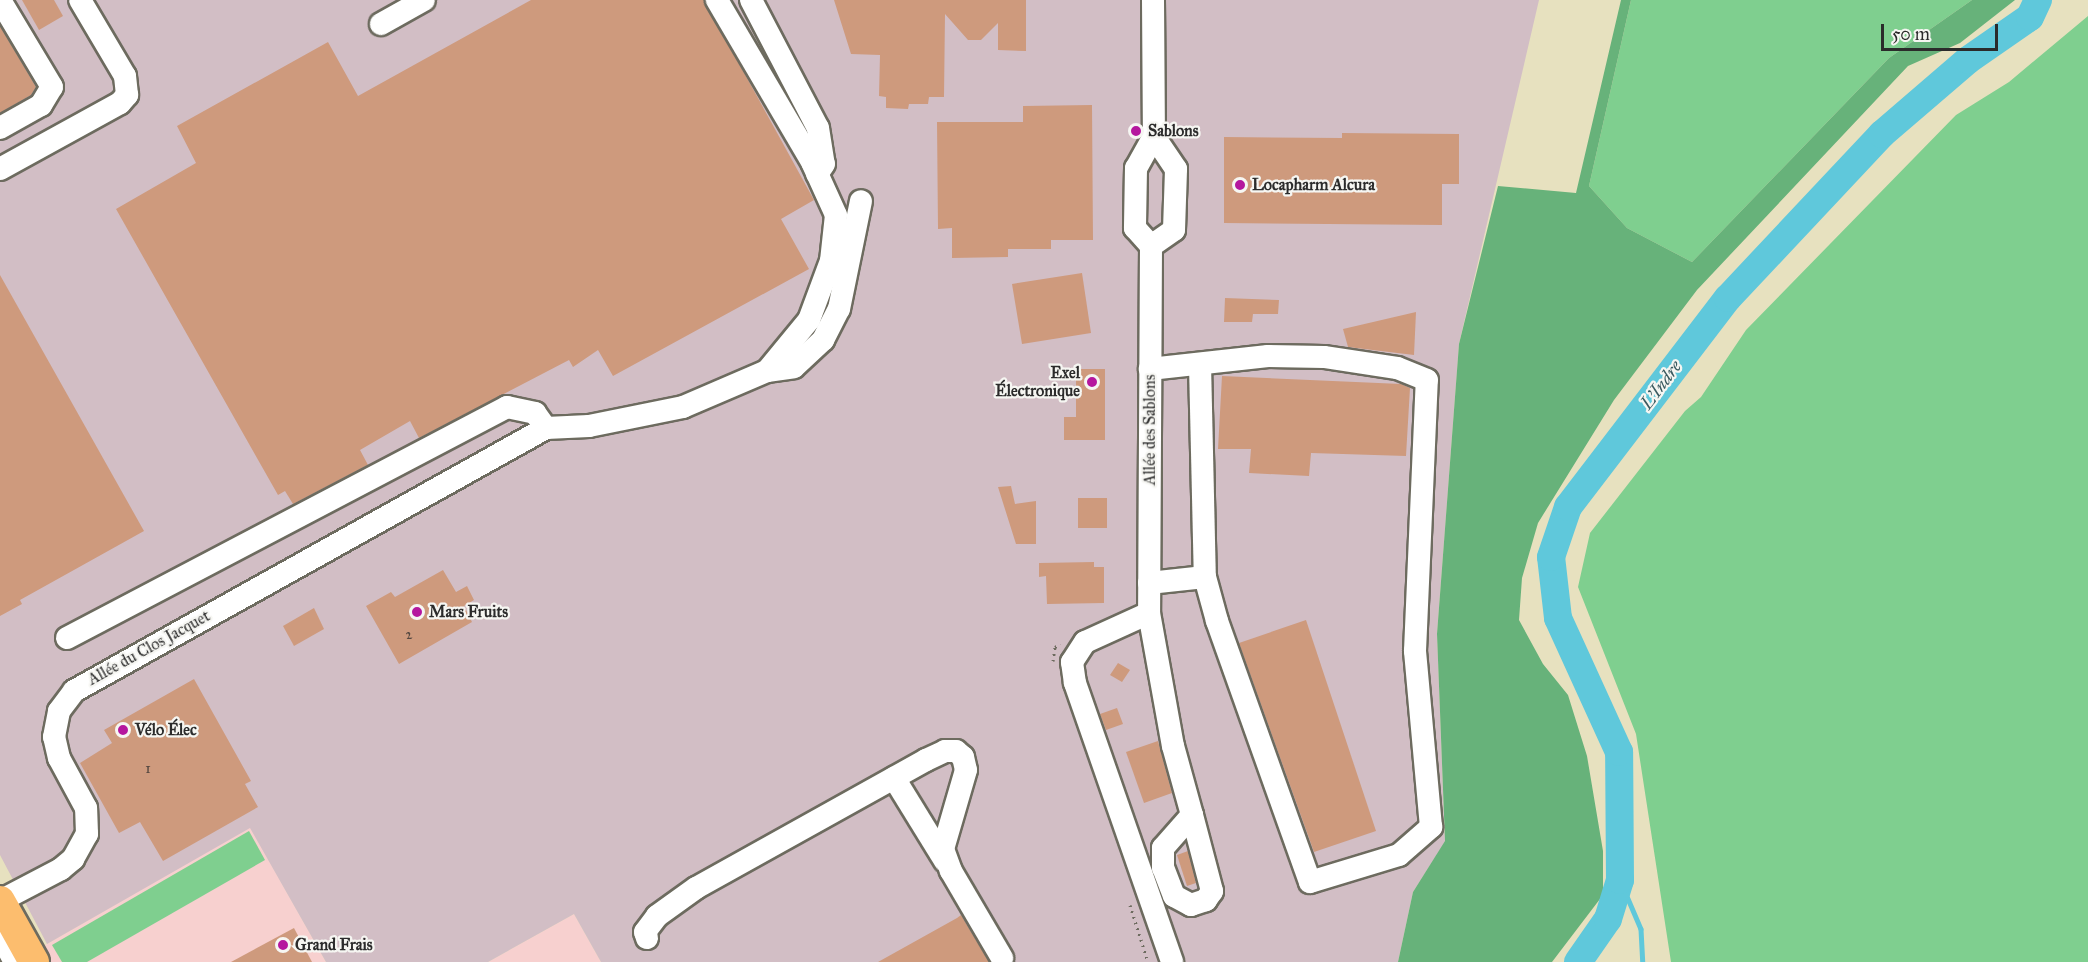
<!DOCTYPE html>
<meta charset="utf-8">
<style>
body{margin:0}
#map{position:relative;width:2088px;height:962px;overflow:hidden;background:#e7e1bf;font-family:"IM FELL Great Primer",serif}
div>[style]{position:absolute}
.built>*{inset:0;background:#f7d0cf}
.industrial>*{inset:0;background:#d2bec5}
.green>*{inset:0;background:#7fcf8f}
.forest>*{inset:0;background:#67b27a}
.stream>*{height:4.5px;margin:-2.25px;padding:0 2.25px;transform-origin:2.25px;border-radius:2.25px;background:#5fc8db}
.river>*{height:28px;margin:-14px;padding:0 14px;transform-origin:14px;border-radius:14px;background:#5fc8db}
.building>*{inset:0;background:#ce9a7d}
.path>*{height:3px;margin-top:-1.5px;transform-origin:0;background:repeating-linear-gradient(90deg,#6d6b5f 0 1.5px,transparent 0 6px)}
.roads{filter:drop-shadow(2px 0 #6d6b5f) drop-shadow(-2px 0 #6d6b5f) drop-shadow(0 2px #6d6b5f) drop-shadow(0 -2px #6d6b5f)}
.minor>*{height:22px;margin:-11px;padding:0 11px;transform-origin:11px;border-radius:11px;background:#fff}
.major>*{height:30px;margin:-15px;padding:0 15px;transform-origin:15px;border-radius:15px;background:#fcbd6e}
.dots>*{width:16px;height:16px;translate:-50% -50%;box-sizing:border-box;border:3px solid #f6f6f2;border-radius:50%}
span{translate:-50% -50%;white-space:nowrap;text-align:center;line-height:1.15;-webkit-text-stroke:4.5px #f6f6f2;paint-order:stroke}
.number-label{font-size:14px;color:#544740}
.number-label span{-webkit-text-stroke-width:0}
.poi-label{font-size:16px;color:#2b2b2b;font-weight:700}
.left{translate:0 -50%;text-align:left}
.right{translate:-100% -50%;text-align:right}
.street-label{font-size:16px;color:#2b2b2b}
.water-label{font-size:18px;color:#3b5a60;font-style:italic}
.scale{position:absolute;left:1881px;top:24px;width:117px;height:27px;box-sizing:border-box;border:3px solid #2b2b2b;border-top:0;padding-left:8px;font-size:18px;line-height:21px;white-space:nowrap;color:#2b2b2b;-webkit-text-stroke:4px #f6f6f2;paint-order:stroke}
</style>
<div id="map">
<div class="built">
<div style="clip-path:polygon(250px 827px,326px 962px,19px 962px,47px 944px)"></div>
<div style="clip-path:polygon(574px 914px,601px 962px,488px 962px)"></div>
</div>
<div class="industrial">
<div style="clip-path:polygon(0 0,1539px 0,1459px 344px,1437px 634px,1445px 842px,1413px 892px,1398px 962px,601px 962px,574px 914px,488px 962px,326px 962px,250px 828px,47px 944px,0 855px)"></div>
</div>
<div class="green">
<div style="clip-path:polygon(1631px 0,1972px 0,1889px 58px,1692px 262px,1627px 228px,1589px 186px)"></div>
<div style="clip-path:polygon(2088px 16px,2088px 962px,1671px 962px,1636px 734px,1578px 587px,1590px 533px,1685px 411px,1701px 397px,1746px 330px,1956px 115px,2009px 82px)"></div>
<div style="clip-path:polygon(249px 831px,265px 860px,87px 962px,62px 962px,52px 945px)"></div>
</div>
<div class="forest">
<div style="clip-path:polygon(1621px 0,1631px 0,1589px 186px,1627px 228px,1692px 262px,1889px 58px,1972px 0,2015px 0,1960px 43px,1908px 66px,1697px 290px,1614px 400px,1538px 523px,1522px 578px,1519px 620px,1543px 664px,1568px 695px,1587px 756px,1603px 851px,1603px 895px,1552px 962px,1398px 962px,1413px 892px,1445px 841px,1437px 634px,1459px 344px,1498px 186px,1576px 193px)"></div>
</div>
<div class="stream">
<div style="left:1620px;top:880px;width:53px;rotate:66.8deg"></div>
<div style="left:1641px;top:929px;width:33px;rotate:87deg"></div>
</div>
<div class="river">
<div style="left:1578px;top:962px;width:52px;rotate:-55.1deg"></div>
<div style="left:1608px;top:919px;width:41px;rotate:-72.9deg"></div>
<div style="left:1620px;top:880px;width:128px;rotate:-90.4deg"></div>
<div style="left:1619px;top:752px;width:147px;rotate:-114.5deg"></div>
<div style="left:1558px;top:618px;width:61px;rotate:-96.5deg"></div>
<div style="left:1551px;top:557px;width:53px;rotate:-71.2deg"></div>
<div style="left:1568px;top:507px;width:263px;rotate:-52.6deg"></div>
<div style="left:1728px;top:298px;width:225px;rotate:-46.8deg"></div>
<div style="left:1882px;top:134px;width:113px;rotate:-40.7deg"></div>
<div style="left:1968px;top:60px;width:75px;rotate:-34.7deg"></div>
<div style="left:2030px;top:17px;width:19px;rotate:-65deg"></div>
</div>
<div class="building">
<div style="clip-path:polygon(22px 0,54px 0,63px 16px,39px 30px)"></div>
<div style="clip-path:polygon(531px 0,704px 0,814px 200px,781px 219px,809px 269px,613px 376px,598px 350px,573px 367px,569px 360px,419px 438px,410px 421px,360px 450px,368px 465px,293px 504px,285px 491px,278px 495px,116px 209px,196px 163px,177px 126px,328px 42px,358px 96px)"></div>
<div style="clip-path:polygon(834px 0,1026px 0,1026px 51px,998px 50px,998px 23px,981px 40px,968px 40px,945px 14px,944px 97px,929px 97px,928px 104px,909px 104px,908px 109px,886px 108px,886px 97px,879px 96px,880px 55px,851px 54px)"></div>
<div style="clip-path:polygon(0 26px,36px 87px,31px 95px,0 113px)"></div>
<div style="clip-path:polygon(1092px 105px,1093px 240px,1051px 240px,1051px 249px,1008px 249px,1008px 257px,952px 258px,952px 228px,938px 229px,937px 122px,1023px 122px,1023px 106px)"></div>
<div style="clip-path:polygon(1342px 133px,1459px 134px,1459px 184px,1442px 184px,1442px 225px,1224px 223px,1224px 137px,1342px 138px)"></div>
<div style="clip-path:polygon(1082px 273px,1091px 333px,1022px 344px,1012px 284px)"></div>
<div style="clip-path:polygon(0 275px,144px 531px,20px 600px,22px 604px,0 616px)"></div>
<div style="clip-path:polygon(1225px 298px,1279px 300px,1278px 314px,1253px 314px,1252px 322px,1224px 322px)"></div>
<div style="clip-path:polygon(1416px 312px,1414px 355px,1348px 347px,1343px 329px)"></div>
<div style="clip-path:polygon(1076px 369px,1105px 369px,1105px 440px,1064px 440px,1064px 417px,1076px 417px)"></div>
<div style="clip-path:polygon(1222px 376px,1401px 384px,1410px 388px,1406px 456px,1311px 453px,1309px 476px,1249px 473px,1251px 449px,1218px 449px)"></div>
<div style="clip-path:polygon(1011px 486px,1015px 504px,1036px 501px,1036px 544px,1016px 544px,998px 487px)"></div>
<div style="clip-path:polygon(1078px 498px,1107px 498px,1107px 528px,1078px 528px)"></div>
<div style="clip-path:polygon(1094px 562px,1094px 567px,1104px 567px,1104px 603px,1047px 604px,1046px 576px,1039px 577px,1039px 563px)"></div>
<div style="clip-path:polygon(443px 570px,456px 592px,467px 586px,474px 600px,464px 606px,472px 622px,399px 664px,366px 606px,391px 592px,395px 597px)"></div>
<div style="clip-path:polygon(314px 608px,324px 629px,294px 646px,283px 626px)"></div>
<div style="clip-path:polygon(1306px 620px,1376px 831px,1314px 852px,1239px 643px)"></div>
<div style="clip-path:polygon(1118px 663px,1130px 670px,1122px 682px,1110px 675px)"></div>
<div style="clip-path:polygon(194px 679px,251px 781px,245px 784px,258px 807px,163px 861px,140px 822px,119px 833px,80px 763px,112px 743px,104px 730px)"></div>
<div style="clip-path:polygon(1117px 708px,1123px 724px,1106px 730px,1100px 714px)"></div>
<div style="clip-path:polygon(1158px 741px,1172px 793px,1144px 803px,1126px 752px)"></div>
<div style="clip-path:polygon(1188px 851px,1196px 883px,1187px 886px,1177px 855px)"></div>
<div style="clip-path:polygon(961px 915px,989px 962px,878px 962px,957px 918px)"></div>
<div style="clip-path:polygon(294px 928px,312px 962px,231px 962px)"></div>
</div>
<div class="path">
<div style="left:1053px;top:661px;width:14px;rotate:-82deg"></div>
<div style="left:1055px;top:647px;width:6px;rotate:-31deg"></div>
<div style="left:1130px;top:905px;width:60px;rotate:72.5deg"></div>
</div>
<div class="roads">
<div class="minor">
<div style="left:751px;top:0;width:144px;rotate:62.4deg"></div>
<div style="left:818px;top:128px;width:36px;rotate:81deg"></div>
<div style="left:824px;top:164px;width:12px;rotate:125deg"></div>
<div style="left:1153px;top:0;width:136px;rotate:89.6deg"></div>
<div style="left:1154px;top:136px;width:37px;rotate:119deg"></div>
<div style="left:1136px;top:168px;width:60px;rotate:91deg"></div>
<div style="left:1135px;top:228px;width:24px;rotate:48deg"></div>
<div style="left:1151px;top:246px;width:367px;rotate:90.3deg"></div>
<div style="left:1149px;top:613px;width:135px;rotate:79.8deg"></div>
<div style="left:1173px;top:746px;width:72px;rotate:74.6deg"></div>
<div style="left:1192px;top:815px;width:79px;rotate:75.3deg"></div>
<div style="left:1212px;top:891px;width:11px;rotate:124deg"></div>
<div style="left:1206px;top:900px;width:16px;rotate:162deg"></div>
<div style="left:1191px;top:905px;width:19px;rotate:-152deg"></div>
<div style="left:1174px;top:896px;width:30px;rotate:-111deg"></div>
<div style="left:1163px;top:868px;width:20px;rotate:-90deg"></div>
<div style="left:1163px;top:848px;width:44px;rotate:-48.7deg"></div>
<div style="left:381px;top:24px;width:49px;rotate:-29.2deg"></div>
<div style="left:0;top:128px;width:47px;rotate:-29.3deg"></div>
<div style="left:41px;top:105px;width:21px;rotate:-59deg"></div>
<div style="left:52px;top:87px;width:101px;rotate:-120.9deg"></div>
<div style="left:0;top:169px;width:137px;rotate:-28.8deg"></div>
<div style="left:120px;top:103px;width:11px;rotate:-49deg"></div>
<div style="left:127px;top:95px;width:19px;rotate:-96deg"></div>
<div style="left:125px;top:76px;width:88px;rotate:-120.6deg"></div>
<div style="left:1151px;top:246px;width:28px;rotate:-35deg"></div>
<div style="left:1174px;top:230px;width:61px;rotate:-88.1deg"></div>
<div style="left:1176px;top:169px;width:40px;rotate:-124deg"></div>
<div style="left:1200px;top:364px;width:213px;rotate:88.7deg"></div>
<div style="left:767px;top:371px;width:27px;rotate:-8deg"></div>
<div style="left:794px;top:367px;width:40px;rotate:-43deg"></div>
<div style="left:823px;top:340px;width:35px;rotate:-63deg"></div>
<div style="left:839px;top:309px;width:110px;rotate:-78.5deg"></div>
<div style="left:1149px;top:583px;width:56px;rotate:-6.1deg"></div>
<div style="left:1205px;top:577px;width:46px;rotate:74.7deg"></div>
<div style="left:1217px;top:621px;width:277px;rotate:70.4deg"></div>
<div style="left:1310px;top:882px;width:93px;rotate:-16.9deg"></div>
<div style="left:1399px;top:855px;width:43px;rotate:-41.2deg"></div>
<div style="left:1431px;top:827px;width:177px;rotate:-95.2deg"></div>
<div style="left:1415px;top:651px;width:271px;rotate:-87.5deg"></div>
<div style="left:1427px;top:380px;width:32px;rotate:-158deg"></div>
<div style="left:1397px;top:368px;width:74px;rotate:-171.4deg"></div>
<div style="left:1324px;top:357px;width:56px;rotate:-179deg"></div>
<div style="left:1268px;top:356px;width:119px;rotate:173.7deg"></div>
<div style="left:1149px;top:613px;width:70px;rotate:155.6deg"></div>
<div style="left:1085px;top:642px;width:24px;rotate:123deg"></div>
<div style="left:1072px;top:662px;width:21px;rotate:82deg"></div>
<div style="left:1075px;top:683px;width:295px;rotate:70.8deg"></div>
<div style="left:67px;top:638px;width:497px;rotate:-27.7deg"></div>
<div style="left:507px;top:407px;width:29px;rotate:12deg"></div>
<div style="left:535px;top:413px;width:19px;rotate:54deg"></div>
<div style="left:894px;top:778px;width:97px;rotate:58.4deg"></div>
<div style="left:0;top:901px;width:69px;rotate:-27.7deg"></div>
<div style="left:61px;top:869px;width:16px;rotate:-40deg"></div>
<div style="left:73px;top:859px;width:29px;rotate:-61deg"></div>
<div style="left:87px;top:834px;width:26px;rotate:-92deg"></div>
<div style="left:86px;top:808px;width:57px;rotate:-118.4deg"></div>
<div style="left:59px;top:758px;width:22px;rotate:-103deg"></div>
<div style="left:54px;top:737px;width:26px;rotate:-79deg"></div>
<div style="left:59px;top:711px;width:25px;rotate:-53deg"></div>
<div style="left:74px;top:691px;width:540px;rotate:-29.13deg"></div>
<div style="left:546px;top:428px;width:43px;rotate:-2.7deg"></div>
<div style="left:589px;top:426px;width:96px;rotate:-11.4deg"></div>
<div style="left:683px;top:407px;width:91px;rotate:-23.2deg"></div>
<div style="left:767px;top:371px;width:66px;rotate:-50.5deg"></div>
<div style="left:809px;top:320px;width:63px;rotate:-69.6deg"></div>
<div style="left:831px;top:261px;width:46px;rotate:-83.8deg"></div>
<div style="left:836px;top:215px;width:58px;rotate:-114.4deg"></div>
<div style="left:812px;top:162px;width:188px;rotate:-120.4deg"></div>
<div style="left:0;top:934px;width:32px;rotate:62deg"></div>
<div style="left:647px;top:938px;width:6px;rotate:-108deg"></div>
<div style="left:645px;top:932px;width:20px;rotate:-53deg"></div>
<div style="left:657px;top:916px;width:48px;rotate:-35.7deg"></div>
<div style="left:696px;top:888px;width:263px;rotate:-29.1deg"></div>
<div style="left:926px;top:760px;width:21px;rotate:-25deg"></div>
<div style="left:945px;top:751px;width:11px"></div>
<div style="left:956px;top:751px;width:9px;rotate:41deg"></div>
<div style="left:963px;top:757px;width:13px;rotate:77deg"></div>
<div style="left:966px;top:770px;width:82px;rotate:106.2deg"></div>
<div style="left:943px;top:849px;width:23px;rotate:70deg"></div>
<div style="left:951px;top:871px;width:101px;rotate:59.6deg"></div>
</div>
<div class="major">
<div style="left:0;top:901px;width:70px;rotate:60.9deg"></div>
</div>
</div>
<div class="dots">
<div style="left:1136px;top:131px;background:#b5179e"></div>
<div style="left:1240px;top:185px;background:#b5179e"></div>
<div style="left:1092px;top:382px;background:#b5179e"></div>
<div style="left:417px;top:612px;background:#b5179e"></div>
<div style="left:123px;top:730px;background:#b5179e"></div>
<div style="left:283px;top:945px;background:#b5179e"></div>
</div>
<div class="number-label">
<span style="left:409px;top:635px">2</span>
<span style="left:148px;top:769px">1</span>
</div>
<div class="poi-label">
<span class="left" style="left:1148px;top:131px">Sablons</span>
<span class="left" style="left:1252px;top:185px">Locapharm Alcura</span>
<span class="right" style="left:1080px;top:382px">Exel<br>Électronique</span>
<span class="left" style="left:429px;top:612px">Mars Fruits</span>
<span class="left" style="left:135px;top:730px">Vélo Élec</span>
<span class="left" style="left:295px;top:945px">Grand Frais</span>
</div>
<div class="street-label">
<span style="left:1150px;top:430px;rotate:-90deg">Allée des Sablons</span>
<span style="left:149px;top:648px;rotate:-29deg">Allée du Clos Jacquet</span>
</div>
<div class="water-label">
<span style="left:1661px;top:385px;rotate:-53deg">L'Indre</span>
</div>
<div class="scale">50 m</div>
</div>
